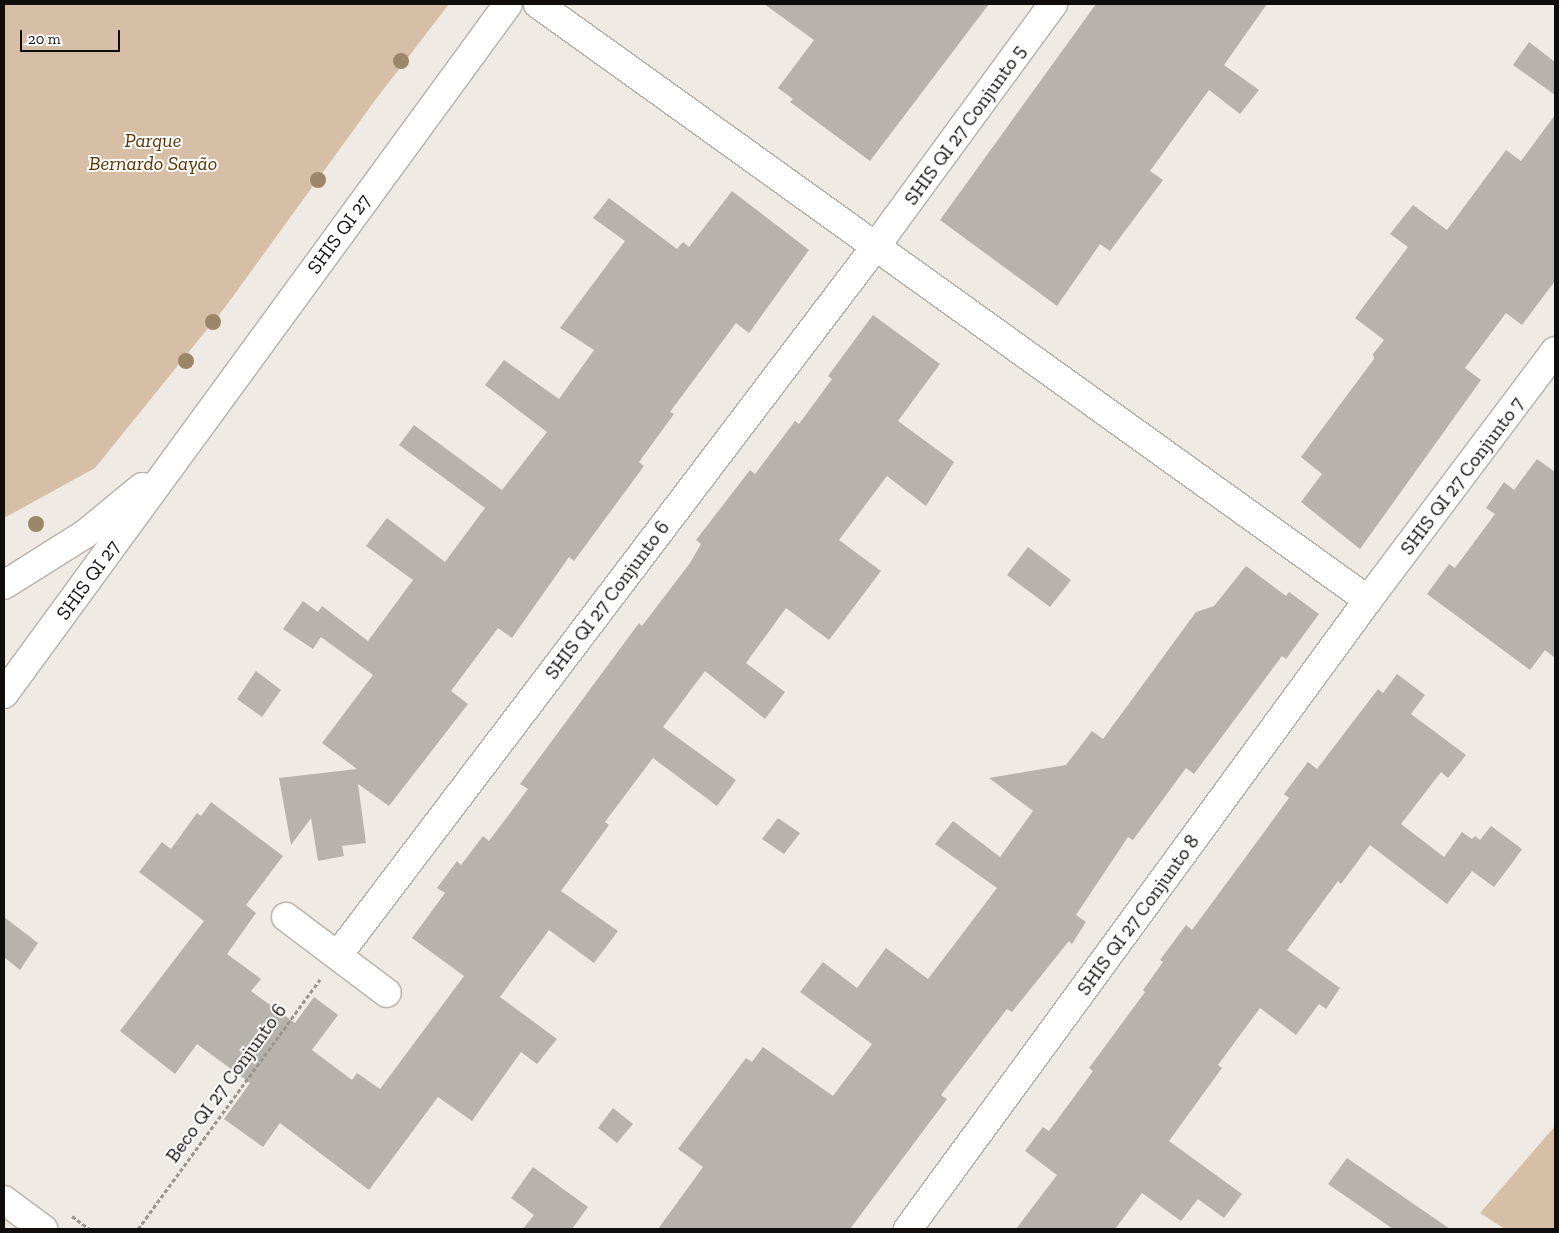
<!DOCTYPE html>
<meta charset="utf-8">
<style>
body{margin:0}
#map{position:relative;width:1559px;height:1233px;overflow:hidden;background:#f0eae4;font-family:"Zilla Slab",serif}
div>[style]{position:absolute}
.green>*{inset:0;background:#d7bea6}
.building>*{inset:0;background:#b8b2ac}
.path>*{height:3px;margin-top:-1.5px;transform-origin:0;background:repeating-linear-gradient(90deg,#999490 0 4px,transparent 0 6.5px)}
.roads{filter:drop-shadow(1px 0 #b7b1ab) drop-shadow(-1px 0 #b7b1ab) drop-shadow(0 1px #b7b1ab) drop-shadow(0 -1px #b7b1ab)}
.street>*{height:28px;margin:-14px;padding:0 14px;transform-origin:14px;border-radius:14px;background:#fff}
.secondary>*{height:28px;margin:-14px;padding:0 14px;transform-origin:14px;border-radius:14px;background:#fff}
.trees>*{width:16px;height:16px;margin:-8px;border-radius:50%;background:#9c8669}
span{translate:-50% -50%;white-space:nowrap;text-align:center;line-height:1.15;-webkit-text-stroke:4px #fff;paint-order:stroke}
.street-label{font-size:20px;color:#100e0c}
.park-label{font-size:20px;color:#583405;font-style:italic}
.frame{position:absolute;inset:0;border:5px solid #100e0c;pointer-events:none}
.scale{position:absolute;left:20px;top:30px;width:100px;height:22px;box-sizing:border-box;border:2px solid #100e0c;border-top:0;padding-left:6px;font-size:15px;line-height:18px;white-space:nowrap;color:#100e0c;-webkit-text-stroke:4px #fff;paint-order:stroke}
</style>
<div id="map">
<div class="green">
<div style="clip-path:polygon(4px 4px,449px 4px,376px 99px,226px 306px,95px 468px,4px 518px)"></div>
<div style="clip-path:polygon(1555px 1126px,1555px 1229px,1505px 1229px,1480px 1213px)"></div>
</div>
<div class="building">
<div style="clip-path:polygon(764px 4px,989px 4px,870px 161px,790px 102px,793px 99px,778px 88px,814px 40px)"></div>
<div style="clip-path:polygon(1096px 4px,1267px 4px,1224px 65px,1259px 90px,1240px 114px,1209px 90px,1150px 171px,1163px 180px,1110px 251px,1100px 244px,1057px 306px,940px 220px)"></div>
<div style="clip-path:polygon(1529px 42px,1555px 62px,1555px 95px,1513px 65px)"></div>
<div style="clip-path:polygon(1555px 115px,1555px 281px,1522px 325px,1506px 313px,1465px 368px,1481px 380px,1360px 549px,1301px 502px,1322px 474px,1301px 457px,1374px 359px,1373px 354px,1384px 340px,1355px 318px,1408px 247px,1390px 234px,1413px 205px,1447px 230px,1506px 150px,1521px 161px)"></div>
<div style="clip-path:polygon(732px 191px,809px 250px,749px 333px,736px 323px,670px 412px,674px 414px,639px 462px,644px 466px,574px 561px,569px 557px,512px 638px,498px 628px,451px 691px,468px 704px,389px 806px,358px 784px,366px 843px,342px 846px,344px 856px,318px 861px,311px 818px,291px 845px,279px 778px,357px 769px,322px 743px,373px 675px,321px 637px,313px 649px,283px 629px,303px 601px,318px 612px,322px 606px,368px 641px,413px 580px,366px 546px,387px 518px,445px 562px,485px 508px,399px 445px,414px 425px,502px 490px,547px 432px,485px 385px,504px 360px,559px 399px,594px 350px,560px 328px,625px 241px,593px 218px,609px 198px,677px 249px,683px 242px,689px 247px)"></div>
<div style="clip-path:polygon(873px 315px,940px 364px,898px 421px,954px 462px,926px 506px,887px 476px,839px 540px,881px 571px,829px 640px,786px 608px,746px 663px,785px 692px,765px 719px,705px 671px,663px 727px,736px 780px,717px 806px,653px 758px,605px 822px,609px 825px,561px 891px,618px 931px,594px 963px,549px 930px,500px 997px,557px 1039px,537px 1064px,521px 1052px,472px 1121px,438px 1097px,369px 1190px,280px 1123px,263px 1147px,224px 1119px,250px 1083px,197px 1044px,175px 1074px,120px 1031px,204px 921px,139px 872px,162px 842px,171px 849px,197px 813px,201px 816px,211px 802px,283px 856px,246px 905px,256px 913px,227px 954px,261px 979px,251px 991px,295px 1023px,314px 997px,338px 1015px,312px 1050px,352px 1080px,357px 1073px,380px 1089px,464px 976px,412px 938px,445px 893px,437px 888px,457px 861px,461px 865px,483px 836px,489px 841px,528px 789px,520px 784px,639px 623px,642px 626px,690px 563px,701px 544px,696px 540px,750px 470px,755px 474px,795px 421px,799px 424px,832px 379px,828px 376px)"></div>
<div style="clip-path:polygon(1537px 459px,1555px 472px,1555px 658px,1545px 650px,1530px 670px,1427px 594px,1449px 564px,1455px 568px,1495px 514px,1486px 508px,1504px 482px,1514px 490px)"></div>
<div style="clip-path:polygon(1028px 547px,1071px 580px,1050px 607px,1007px 575px)"></div>
<div style="clip-path:polygon(1246px 566px,1286px 596px,1289px 592px,1319px 614px,1286px 659px,1282px 656px,1194px 774px,1186px 768px,1133px 840px,1128px 837px,1076px 915px,1086px 922px,1072px 944px,1069px 941px,1012px 1012px,1007px 1009px,941px 1095px,947px 1099px,850px 1229px,658px 1229px,703px 1167px,678px 1149px,746px 1058px,752px 1062px,763px 1047px,833px 1096px,872px 1044px,800px 992px,823px 962px,857px 988px,886px 948px,928px 979px,997px 888px,935px 844px,953px 821px,1000px 857px,1033px 811px,989px 778px,1066px 765px,1092px 731px,1103px 739px,1196px 612px,1214px 606px)"></div>
<div style="clip-path:polygon(256px 671px,281px 690px,262px 717px,237px 699px)"></div>
<div style="clip-path:polygon(1397px 674px,1425px 695px,1411px 714px,1466px 755px,1448px 778px,1441px 772px,1401px 824px,1444px 857px,1462px 832px,1472px 839px,1475px 836px,1480px 840px,1491px 826px,1522px 849px,1513px 862px,1494px 887px,1472px 871px,1447px 904px,1370px 845px,1341px 884px,1338px 881px,1287px 950px,1340px 988px,1326px 1009px,1319px 1004px,1296px 1035px,1260px 1008px,1218px 1065px,1222px 1068px,1169px 1141px,1242px 1194px,1224px 1218px,1198px 1199px,1181px 1221px,1142px 1193px,1115px 1229px,1016px 1229px,1057px 1175px,1025px 1151px,1043px 1127px,1049px 1131px,1093px 1071px,1089px 1068px,1145px 992px,1143px 990px,1163px 962px,1160px 960px,1186px 925px,1192px 930px,1289px 798px,1284px 794px,1308px 762px,1317px 769px,1378px 689px,1383px 693px)"></div>
<div style="clip-path:polygon(778px 818px,800px 833px,784px 854px,762px 839px)"></div>
<div style="clip-path:polygon(4px 917px,38px 943px,20px 970px,4px 957px)"></div>
<div style="clip-path:polygon(613px 1108px,633px 1124px,617px 1143px,598px 1128px)"></div>
<div style="clip-path:polygon(1347px 1158px,1450px 1229px,1393px 1229px,1328px 1184px)"></div>
<div style="clip-path:polygon(533px 1167px,588px 1207px,572px 1229px,523px 1229px,534px 1215px,511px 1198px)"></div>
</div>
<div class="path">
<div style="left:72px;top:1216px;width:21px;rotate:37deg"></div>
<div style="left:138px;top:1229px;width:309px;rotate:-53.9deg"></div>
</div>
<div class="roads">
<div class="street">
<div style="left:538px;top:4px;width:1022px;rotate:35.68deg"></div>
<div style="left:4px;top:585px;width:96px;rotate:-32.2deg"></div>
<div style="left:85px;top:534px;width:74px;rotate:-39.5deg"></div>
<div style="left:4px;top:694px;width:854px;rotate:-53.85deg"></div>
<div style="left:286px;top:917px;width:126px;rotate:37deg"></div>
<div style="left:338px;top:955px;width:890px;rotate:-52.81deg"></div>
<div style="left:876px;top:246px;width:300px;rotate:-53.8deg"></div>
<div style="left:908px;top:1229px;width:779px;rotate:-53.82deg"></div>
<div style="left:1368px;top:600px;width:311px;rotate:-53.1deg"></div>
</div>
<div class="secondary">
<div style="left:4px;top:1200px;width:49px;rotate:36.6deg"></div>
</div>
</div>
<div class="trees">
<div style="left:401px;top:61px"></div>
<div style="left:318px;top:180px"></div>
<div style="left:213px;top:322px"></div>
<div style="left:186px;top:361px"></div>
<div style="left:36px;top:524px"></div>
</div>
<div class="street-label">
<span style="left:965px;top:125px;rotate:-54deg">SHIS QI 27 Conjunto 5</span>
<span style="left:339px;top:234px;rotate:-54deg">SHIS QI 27</span>
<span style="left:1462px;top:476px;rotate:-53deg">SHIS QI 27 Conjunto 7</span>
<span style="left:88px;top:580px;rotate:-54deg">SHIS QI 27</span>
<span style="left:607px;top:600px;rotate:-53deg">SHIS QI 27 Conjunto 6</span>
<span style="left:1138px;top:915px;rotate:-54deg">SHIS QI 27 Conjunto 8</span>
<span style="left:226px;top:1083px;rotate:-54deg">Beco QI 27 Conjunto 6</span>
</div>
<div class="park-label">
<span style="left:153px;top:152px">Parque<br>Bernardo Sayão</span>
</div>
<div class="frame"></div>
<div class="scale">20 m</div>
</div>
